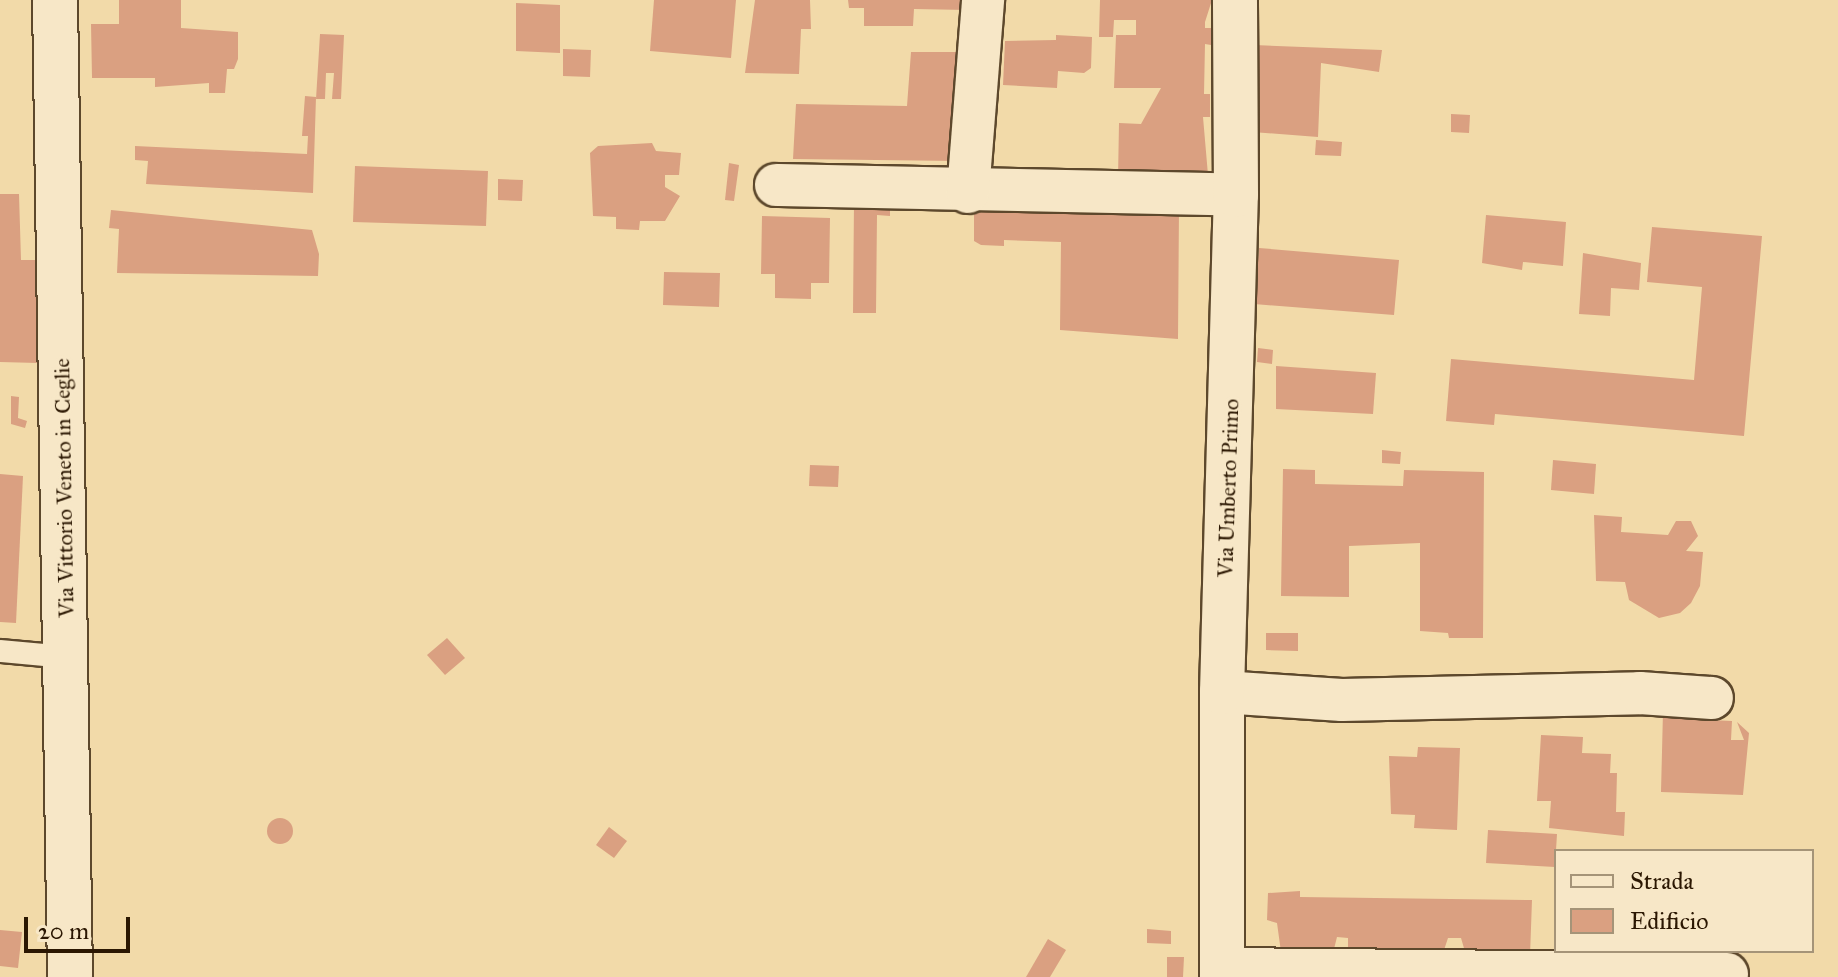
<!DOCTYPE html>
<style>
body{margin:0}
#map{position:relative;width:1838px;height:977px;overflow:hidden;background:#f2daa9;font-family:"IM FELL Great Primer",serif}
div>[style]{position:absolute}
.building>*{inset:0;background:#daa081}
.round{border-radius:50%}
.roads{filter:drop-shadow(2px 0 #5d482c) drop-shadow(-2px 0 #5d482c) drop-shadow(0 2px #5d482c) drop-shadow(0 -2px #5d482c)}
.service>*{height:22px;margin:-11px;padding:0 11px;transform-origin:11px;border-radius:11px;background:#f7e7c7}
.minor>*{height:42px;margin:-21px;padding:0 21px;transform-origin:21px;border-radius:21px;background:#f7e7c7}
.secondary>*{height:44px;margin:-22px;padding:0 22px;transform-origin:22px;border-radius:22px;background:#f7e7c7}
span{translate:-50% -50%;white-space:nowrap;text-align:center;line-height:1.15;-webkit-text-stroke:6px #f7e7c7;paint-order:stroke}
.street-label{font-size:22px;color:#2b1702}
.legend{position:absolute;left:1554px;top:849px;width:260px;height:104px;box-sizing:border-box;background:#f7e7c7;border:2px solid #a59478;margin:0;padding:10px 14px;list-style:none;font-size:24px;color:#2b1702}
.legend li{display:flex;align-items:center;gap:16px;height:40px}
.legend b{width:40px;border:2px solid #a59478}
.scale{position:absolute;left:24px;top:917px;width:106px;height:36px;box-sizing:border-box;border:4px solid #2b1702;border-top:0;padding-left:10px;font-size:24px;line-height:28px;white-space:nowrap;color:#2b1702;-webkit-text-stroke:6px #f7e7c7;paint-order:stroke}
</style>
<div id="map">
<div class="building">
<div style="clip-path:polygon(119px 0,181px 0,181px 28px,238px 32px,238px 59px,234px 69px,227px 69px,225px 93px,209px 93px,209px 83px,155px 87px,155px 78px,92px 78px,91px 24px,119px 24px)"></div>
<div style="clip-path:polygon(654px 0,736px 0,731px 58px,650px 51px)"></div>
<div style="clip-path:polygon(755px 0,810px 0,811px 29px,801px 29px,799px 74px,745px 73px)"></div>
<div style="clip-path:polygon(848px 0,968px 0,967px 10px,914px 9px,913px 26px,864px 26px,864px 8px,849px 8px)"></div>
<div style="clip-path:polygon(1100px 0,1212px 0,1205px 22px,1205px 28px,1211px 28px,1211px 45px,1205px 44px,1204px 94px,1210px 94px,1210px 117px,1203px 117px,1208px 175px,1118px 178px,1119px 123px,1141px 124px,1161px 88px,1114px 88px,1116px 35px,1136px 35px,1136px 20px,1114px 20px,1113px 37px,1099px 37px)"></div>
<div style="clip-path:polygon(516px 3px,560px 5px,560px 53px,516px 51px)"></div>
<div style="clip-path:polygon(320px 34px,344px 35px,341px 99px,332px 99px,334px 73px,326px 73px,325px 99px,316px 99px)"></div>
<div style="clip-path:polygon(1056px 35px,1092px 37px,1091px 68px,1084px 73px,1058px 71px,1057px 88px,1003px 85px,1005px 41px,1056px 40px)"></div>
<div style="clip-path:polygon(1254px 45px,1382px 50px,1379px 72px,1321px 63px,1318px 137px,1252px 132px)"></div>
<div style="clip-path:polygon(563px 49px,591px 50px,590px 77px,563px 76px)"></div>
<div style="clip-path:polygon(911px 52px,964px 52px,958px 161px,793px 159px,796px 104px,907px 106px)"></div>
<div style="clip-path:polygon(305px 96px,316px 97px,313px 193px,146px 184px,148px 161px,135px 160px,135px 146px,307px 154px,308px 136px,302px 136px)"></div>
<div style="clip-path:polygon(1451px 114px,1470px 115px,1469px 133px,1451px 132px)"></div>
<div style="clip-path:polygon(1316px 140px,1342px 142px,1341px 156px,1315px 155px)"></div>
<div style="clip-path:polygon(652px 143px,656px 151px,681px 153px,679px 175px,665px 175px,665px 187px,680px 196px,665px 221px,640px 221px,639px 230px,616px 229px,616px 217px,593px 216px,590px 153px,598px 146px)"></div>
<div style="clip-path:polygon(729px 163px,739px 165px,734px 201px,725px 200px)"></div>
<div style="clip-path:polygon(355px 166px,488px 171px,486px 226px,353px 222px)"></div>
<div style="clip-path:polygon(498px 179px,523px 180px,522px 201px,498px 200px)"></div>
<div style="clip-path:polygon(0 194px,19px 194px,21px 260px,37px 260px,38px 363px,0 362px)"></div>
<div style="clip-path:polygon(854px 202px,890px 203px,890px 216px,877px 215px,876px 313px,853px 313px)"></div>
<div style="clip-path:polygon(974px 206px,1179px 209px,1178px 339px,1060px 330px,1061px 242px,1004px 240px,1004px 246px,981px 245px,974px 241px)"></div>
<div style="clip-path:polygon(111px 210px,312px 230px,319px 254px,318px 276px,117px 273px,119px 229px,109px 228px)"></div>
<div style="clip-path:polygon(1486px 215px,1566px 222px,1563px 266px,1523px 262px,1522px 270px,1482px 263px)"></div>
<div style="clip-path:polygon(762px 216px,830px 218px,829px 283px,811px 283px,811px 299px,775px 298px,775px 274px,761px 274px)"></div>
<div style="clip-path:polygon(1652px 227px,1762px 236px,1744px 436px,1495px 414px,1494px 425px,1446px 421px,1451px 359px,1694px 380px,1702px 287px,1647px 282px)"></div>
<div style="clip-path:polygon(1259px 248px,1399px 260px,1394px 315px,1254px 304px)"></div>
<div style="clip-path:polygon(1583px 253px,1641px 263px,1639px 290px,1611px 288px,1610px 316px,1579px 314px)"></div>
<div style="clip-path:polygon(664px 272px,720px 273px,719px 307px,663px 305px)"></div>
<div style="clip-path:polygon(1258px 348px,1273px 350px,1272px 364px,1257px 362px)"></div>
<div style="clip-path:polygon(1276px 366px,1376px 373px,1373px 414px,1276px 409px)"></div>
<div style="clip-path:polygon(11px 396px,19px 397px,18px 418px,27px 421px,25px 428px,11px 424px)"></div>
<div style="clip-path:polygon(1382px 450px,1401px 452px,1400px 464px,1382px 463px)"></div>
<div style="clip-path:polygon(1553px 460px,1596px 464px,1594px 494px,1551px 490px)"></div>
<div style="clip-path:polygon(810px 465px,839px 466px,838px 487px,809px 486px)"></div>
<div style="clip-path:polygon(1283px 469px,1315px 470px,1315px 484px,1403px 486px,1404px 470px,1484px 472px,1483px 638px,1449px 638px,1448px 633px,1420px 631px,1420px 543px,1349px 546px,1349px 597px,1281px 596px)"></div>
<div style="clip-path:polygon(0 474px,23px 476px,16px 623px,0 622px)"></div>
<div style="clip-path:polygon(1594px 515px,1622px 517px,1621px 532px,1668px 535px,1676px 521px,1691px 521px,1698px 536px,1686px 551px,1703px 552px,1700px 586px,1691px 603px,1680px 613px,1659px 618px,1629px 600px,1625px 582px,1596px 581px)"></div>
<div style="clip-path:polygon(1266px 633px,1298px 633px,1298px 651px,1266px 650px)"></div>
<div style="clip-path:polygon(447px 638px,465px 658px,445px 675px,427px 655px)"></div>
<div style="clip-path:polygon(1663px 711px,1711px 713px,1711px 720px,1732px 721px,1731px 740px,1744px 740px,1737px 722px,1749px 733px,1743px 795px,1661px 792px)"></div>
<div style="clip-path:polygon(1541px 735px,1583px 737px,1582px 753px,1611px 754px,1610px 773px,1617px 773px,1616px 812px,1625px 812px,1624px 836px,1549px 828px,1551px 801px,1537px 801px)"></div>
<div style="clip-path:polygon(1418px 747px,1460px 748px,1457px 830px,1414px 828px,1415px 815px,1391px 814px,1389px 756px,1417px 757px)"></div>
<div class="round" style="left:267px;top:818px;width:26px;height:26px"></div>
<div style="clip-path:polygon(609px 827px,627px 841px,614px 858px,596px 845px)"></div>
<div style="clip-path:polygon(1488px 830px,1557px 834px,1555px 867px,1486px 863px)"></div>
<div style="clip-path:polygon(1300px 891px,1300px 897px,1532px 900px,1530px 956px,1466px 955px,1461px 938px,1448px 938px,1443px 953px,1358px 956px,1348px 947px,1348px 938px,1337px 937px,1333px 953px,1281px 952px,1277px 923px,1267px 920px,1268px 893px)"></div>
<div style="clip-path:polygon(1147px 929px,1171px 931px,1171px 944px,1147px 943px)"></div>
<div style="clip-path:polygon(0 930px,22px 932px,18px 968px,0 966px)"></div>
<div style="clip-path:polygon(1048px 939px,1066px 950px,1050px 977px,1026px 977px)"></div>
<div style="clip-path:polygon(1624px 951px,1739px 951px,1739px 955px,1624px 960px)"></div>
<div style="clip-path:polygon(1167px 957px,1184px 957px,1183px 977px,1167px 977px)"></div>
</div>
<div class="roads">
<div class="service">
<div style="left:0;top:651px;width:66px;rotate:5.2deg"></div>
</div>
<div class="minor">
<div style="left:776px;top:185px;width:460px;rotate:1.2deg"></div>
<div style="left:968px;top:192px;width:193px;rotate:-85.5deg"></div>
<div style="left:1222px;top:692px;width:120px;rotate:3.8deg"></div>
<div style="left:1342px;top:700px;width:298px;rotate:-1.3deg"></div>
<div style="left:1640px;top:693px;width:72px;rotate:4deg"></div>
<div style="left:1223px;top:969px;width:504px;rotate:0.57deg"></div>
</div>
<div class="secondary">
<div style="left:55px;top:0;width:977px;rotate:89.12deg"></div>
<div style="left:1222px;top:977px;width:285px;rotate:-90deg"></div>
<div style="left:1222px;top:692px;width:497px;rotate:-88.4deg"></div>
<div style="left:1236px;top:195px;width:195px;rotate:-90.3deg"></div>
</div>
</div>
<div class="street-label">
<span style="left:64px;top:488px;rotate:-91deg">Via Vittorio Veneto in Ceglie</span>
<span style="left:1228px;top:488px;rotate:-88deg">Via Umberto Primo</span>
</div>
<ul class="legend">
<li><b style="height:10px;background:#f7e7c7"></b>Strada</li>
<li><b style="height:22px;background:#daa081"></b>Edificio</li>
</ul>
<div class="scale">20 m</div>
</div>
